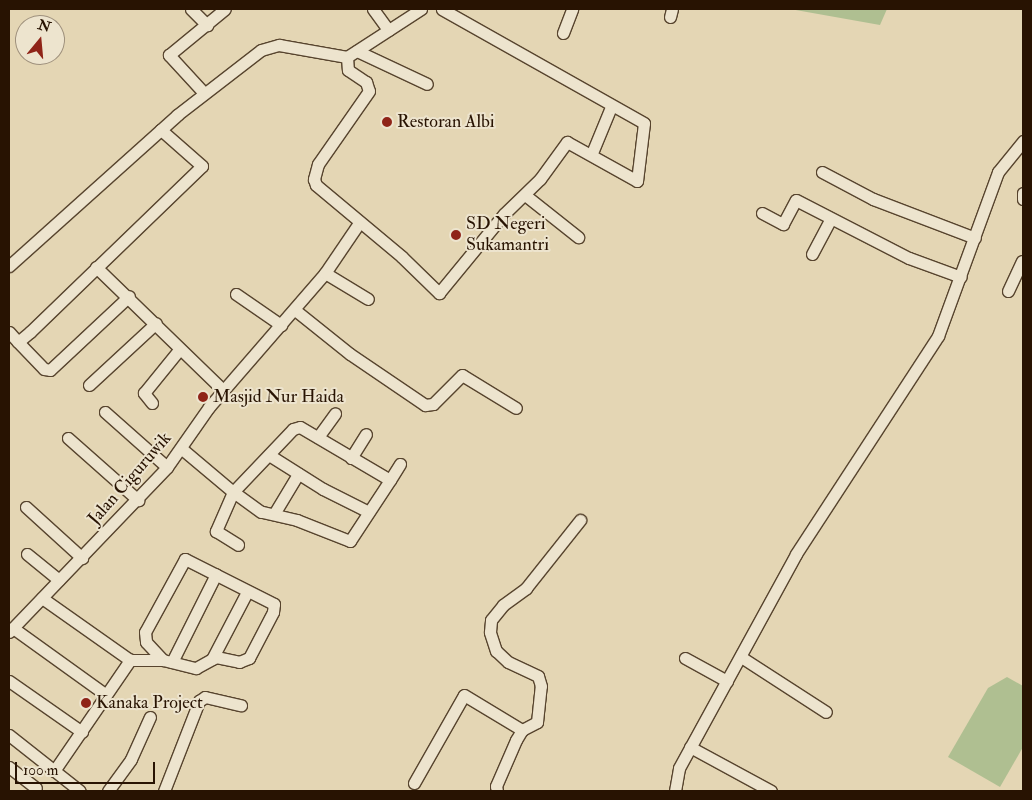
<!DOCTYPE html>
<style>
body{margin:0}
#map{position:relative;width:1032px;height:800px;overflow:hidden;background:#e4d6b4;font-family:"IM FELL Double Pica",serif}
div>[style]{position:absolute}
.green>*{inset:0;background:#afbf91}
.roads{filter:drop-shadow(1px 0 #57442e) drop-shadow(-1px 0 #57442e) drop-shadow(0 1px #57442e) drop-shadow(0 -1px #57442e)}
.minor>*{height:11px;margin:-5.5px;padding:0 5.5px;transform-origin:5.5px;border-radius:5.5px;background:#ede4ce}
.dots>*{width:14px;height:14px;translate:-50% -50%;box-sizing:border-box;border:2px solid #ede4ce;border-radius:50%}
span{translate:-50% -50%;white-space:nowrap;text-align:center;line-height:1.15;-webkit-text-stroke:4px #ede4ce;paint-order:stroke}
.poi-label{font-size:18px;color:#281302}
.left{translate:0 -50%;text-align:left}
.street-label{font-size:18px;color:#281302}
.frame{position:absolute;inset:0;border:10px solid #281302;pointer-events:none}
.north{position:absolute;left:15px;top:15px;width:50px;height:50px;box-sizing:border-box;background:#ede4ce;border:1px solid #9e907c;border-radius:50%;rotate:17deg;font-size:14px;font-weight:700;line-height:20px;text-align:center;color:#281302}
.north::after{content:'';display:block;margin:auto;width:18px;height:22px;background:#8f2418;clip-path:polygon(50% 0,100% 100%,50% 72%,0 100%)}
.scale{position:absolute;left:15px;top:762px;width:140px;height:22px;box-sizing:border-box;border:2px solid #281302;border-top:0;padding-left:6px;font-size:15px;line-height:18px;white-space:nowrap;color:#281302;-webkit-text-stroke:4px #ede4ce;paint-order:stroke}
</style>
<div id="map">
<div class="green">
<div style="clip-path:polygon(790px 9px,887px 9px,880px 25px)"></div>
<div style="clip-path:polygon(1007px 677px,1023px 686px,1023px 747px,1000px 787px,948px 757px,988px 688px)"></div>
</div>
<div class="roads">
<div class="minor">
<div style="left:191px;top:9px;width:23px;rotate:45deg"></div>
<div style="left:373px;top:9px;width:26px;rotate:54deg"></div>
<div style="left:421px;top:9px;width:88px;rotate:147deg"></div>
<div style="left:347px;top:57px;width:13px;rotate:86deg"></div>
<div style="left:348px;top:70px;width:22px;rotate:34deg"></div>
<div style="left:366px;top:82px;width:9px;rotate:72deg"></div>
<div style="left:369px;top:91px;width:89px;rotate:124.9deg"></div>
<div style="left:318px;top:164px;width:16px;rotate:105deg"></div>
<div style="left:314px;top:179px;width:6px;rotate:72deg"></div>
<div style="left:316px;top:185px;width:112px;rotate:39.9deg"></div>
<div style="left:402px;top:257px;width:52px;rotate:44.2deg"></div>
<div style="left:439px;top:293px;width:102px;rotate:-50.6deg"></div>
<div style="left:504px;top:214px;width:50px;rotate:-44.2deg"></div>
<div style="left:540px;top:179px;width:46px;rotate:-53.9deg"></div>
<div style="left:567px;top:142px;width:80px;rotate:29.1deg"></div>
<div style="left:637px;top:181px;width:58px;rotate:-83.1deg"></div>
<div style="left:644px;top:123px;width:232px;rotate:-150.6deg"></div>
<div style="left:670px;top:17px;width:8px;rotate:-76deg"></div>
<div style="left:563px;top:33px;width:26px;rotate:-69deg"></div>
<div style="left:357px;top:51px;width:77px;rotate:25.2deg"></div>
<div style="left:204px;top:93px;width:52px;rotate:-132.6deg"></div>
<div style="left:169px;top:55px;width:72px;rotate:-39.4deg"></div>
<div style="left:592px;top:153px;width:50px;rotate:-67.6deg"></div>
<div style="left:822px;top:172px;width:58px;rotate:27.9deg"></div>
<div style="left:873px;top:199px;width:109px;rotate:20.9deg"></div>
<div style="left:1023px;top:193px;width:6px;rotate:90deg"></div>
<div style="left:525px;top:195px;width:68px;rotate:38.4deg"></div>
<div style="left:762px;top:213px;width:24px;rotate:28deg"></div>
<div style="left:783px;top:224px;width:27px;rotate:-62deg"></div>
<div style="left:796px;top:200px;width:127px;rotate:27.2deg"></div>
<div style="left:909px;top:258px;width:55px;rotate:20.1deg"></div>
<div style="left:812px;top:254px;width:40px;rotate:-62deg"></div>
<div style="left:9px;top:266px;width:226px;rotate:-41.9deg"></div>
<div style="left:177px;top:115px;width:106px;rotate:-37.7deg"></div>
<div style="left:261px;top:50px;width:19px;rotate:-16deg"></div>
<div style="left:279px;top:45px;width:69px;rotate:10deg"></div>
<div style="left:96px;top:267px;width:177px;rotate:44.1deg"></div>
<div style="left:325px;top:273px;width:50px;rotate:31.2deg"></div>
<div style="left:1008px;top:291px;width:33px;rotate:-65deg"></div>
<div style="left:236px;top:294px;width:55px;rotate:34.6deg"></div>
<div style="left:295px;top:310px;width:70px;rotate:38.7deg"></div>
<div style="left:350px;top:354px;width:91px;rotate:34.2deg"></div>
<div style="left:425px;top:405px;width:8px;rotate:-7deg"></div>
<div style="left:433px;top:404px;width:41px;rotate:-45deg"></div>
<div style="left:462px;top:375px;width:63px;rotate:31.4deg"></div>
<div style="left:9px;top:332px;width:13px;rotate:48deg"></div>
<div style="left:18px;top:342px;width:16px;rotate:-40deg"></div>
<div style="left:30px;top:332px;width:239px;rotate:-44deg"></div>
<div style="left:202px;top:166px;width:55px;rotate:-138.7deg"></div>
<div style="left:18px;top:342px;width:37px;rotate:46deg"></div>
<div style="left:44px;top:369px;width:6px;rotate:9deg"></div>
<div style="left:50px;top:370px;width:108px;rotate:-43.1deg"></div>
<div style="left:89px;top:385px;width:91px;rotate:-42.8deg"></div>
<div style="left:152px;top:403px;width:13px;rotate:-129deg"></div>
<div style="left:144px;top:393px;width:55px;rotate:-50.9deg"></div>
<div style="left:105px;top:412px;width:83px;rotate:41.6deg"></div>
<div style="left:318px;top:437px;width:29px;rotate:-54deg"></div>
<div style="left:68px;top:438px;width:94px;rotate:41.5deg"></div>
<div style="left:182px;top:449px;width:67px;rotate:40.1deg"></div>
<div style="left:233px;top:492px;width:87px;rotate:-46.4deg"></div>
<div style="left:293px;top:429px;width:7px;rotate:-16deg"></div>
<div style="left:300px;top:427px;width:104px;rotate:30.5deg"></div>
<div style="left:390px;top:480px;width:73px;rotate:123.3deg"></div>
<div style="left:350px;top:541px;width:57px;rotate:-158.4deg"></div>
<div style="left:297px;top:520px;width:37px;rotate:-167deg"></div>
<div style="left:261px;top:512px;width:34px;rotate:-144deg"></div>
<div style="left:233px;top:492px;width:43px;rotate:113.6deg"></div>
<div style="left:216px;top:531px;width:26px;rotate:32deg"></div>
<div style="left:269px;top:455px;width:64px;rotate:32.2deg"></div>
<div style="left:323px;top:489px;width:51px;rotate:26.6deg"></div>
<div style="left:351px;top:458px;width:28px;rotate:-58deg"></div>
<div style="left:390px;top:480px;width:19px;rotate:-58deg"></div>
<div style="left:26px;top:507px;width:76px;rotate:42.3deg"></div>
<div style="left:274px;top:514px;width:47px;rotate:-59deg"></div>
<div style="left:27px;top:554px;width:41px;rotate:39.1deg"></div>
<div style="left:42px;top:598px;width:108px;rotate:35.2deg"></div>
<div style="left:130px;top:660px;width:33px"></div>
<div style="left:163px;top:660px;width:34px;rotate:14deg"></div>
<div style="left:196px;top:668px;width:23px;rotate:-29deg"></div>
<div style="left:216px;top:657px;width:24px;rotate:12deg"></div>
<div style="left:239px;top:662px;width:11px;rotate:-22deg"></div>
<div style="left:249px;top:658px;width:52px;rotate:-62.4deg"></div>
<div style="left:273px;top:612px;width:8px;rotate:-83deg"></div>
<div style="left:274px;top:604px;width:100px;rotate:-153.2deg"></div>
<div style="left:185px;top:559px;width:83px;rotate:118.7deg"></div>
<div style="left:145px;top:632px;width:10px;rotate:84deg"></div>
<div style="left:146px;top:642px;width:25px;rotate:47deg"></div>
<div style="left:13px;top:628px;width:113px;rotate:35.7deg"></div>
<div style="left:9px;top:632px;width:228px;rotate:-46.2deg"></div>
<div style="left:167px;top:467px;width:73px;rotate:-55deg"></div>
<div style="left:209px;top:407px;width:177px;rotate:-49.1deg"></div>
<div style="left:325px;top:273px;width:60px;rotate:-55.8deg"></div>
<div style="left:741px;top:657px;width:101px;rotate:32.9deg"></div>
<div style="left:685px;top:658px;width:48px;rotate:28.7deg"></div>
<div style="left:212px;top:659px;width:76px;rotate:-62.4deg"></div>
<div style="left:172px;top:662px;width:98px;rotate:-63.4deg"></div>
<div style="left:9px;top:681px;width:89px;rotate:34.9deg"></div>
<div style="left:9px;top:735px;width:90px;rotate:38.3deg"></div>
<div style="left:690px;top:747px;width:92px;rotate:28.5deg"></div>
<div style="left:9px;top:767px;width:34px;rotate:38deg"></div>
<div style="left:54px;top:771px;width:135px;rotate:-55.6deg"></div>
<div style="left:414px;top:783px;width:101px;rotate:-60.4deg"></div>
<div style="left:464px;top:695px;width:68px;rotate:31.1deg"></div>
<div style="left:108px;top:791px;width:39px;rotate:-54deg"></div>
<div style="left:131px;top:759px;width:46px;rotate:-65.7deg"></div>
<div style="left:164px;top:791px;width:97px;rotate:-68.7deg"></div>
<div style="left:199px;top:701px;width:7px;rotate:-34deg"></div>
<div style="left:205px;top:697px;width:37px;rotate:13deg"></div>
<div style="left:497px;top:791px;width:5px;rotate:-101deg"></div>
<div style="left:496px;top:786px;width:50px;rotate:-66.5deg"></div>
<div style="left:516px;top:740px;width:12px;rotate:-59deg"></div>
<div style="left:522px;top:730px;width:17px;rotate:-28deg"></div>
<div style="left:537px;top:722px;width:36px;rotate:-84deg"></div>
<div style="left:541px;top:686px;width:10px;rotate:-107deg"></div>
<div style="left:538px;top:676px;width:33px;rotate:-155deg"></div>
<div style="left:508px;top:662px;width:16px;rotate:-137deg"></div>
<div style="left:496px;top:651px;width:20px;rotate:-108deg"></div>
<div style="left:490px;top:632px;width:12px;rotate:-85deg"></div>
<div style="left:491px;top:620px;width:19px;rotate:-51deg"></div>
<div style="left:503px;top:605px;width:29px;rotate:-36deg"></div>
<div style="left:526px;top:588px;width:87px;rotate:-51.5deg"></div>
<div style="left:675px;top:791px;width:23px;rotate:-80deg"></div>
<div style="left:679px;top:768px;width:244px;rotate:-61.3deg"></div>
<div style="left:796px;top:554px;width:260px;rotate:-56.9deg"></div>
<div style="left:938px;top:336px;width:175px;rotate:-69.9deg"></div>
<div style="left:998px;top:172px;width:40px;rotate:-51deg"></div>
</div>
</div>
<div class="dots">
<div style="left:387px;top:122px;background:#8f2418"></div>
<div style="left:456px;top:235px;background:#8f2418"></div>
<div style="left:203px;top:397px;background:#8f2418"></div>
<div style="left:86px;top:703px;background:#8f2418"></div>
</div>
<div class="poi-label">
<span class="left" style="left:397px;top:122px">Restoran Albi</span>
<span class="left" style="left:466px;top:235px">SD Negeri<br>Sukamantri</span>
<span class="left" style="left:213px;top:397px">Masjid Nur Haida</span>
<span class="left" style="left:96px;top:703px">Kanaka Project</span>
</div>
<div class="street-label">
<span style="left:130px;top:479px;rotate:-49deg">Jalan Ciguruwik</span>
</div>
<div class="frame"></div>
<div class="north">N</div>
<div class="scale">100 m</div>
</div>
